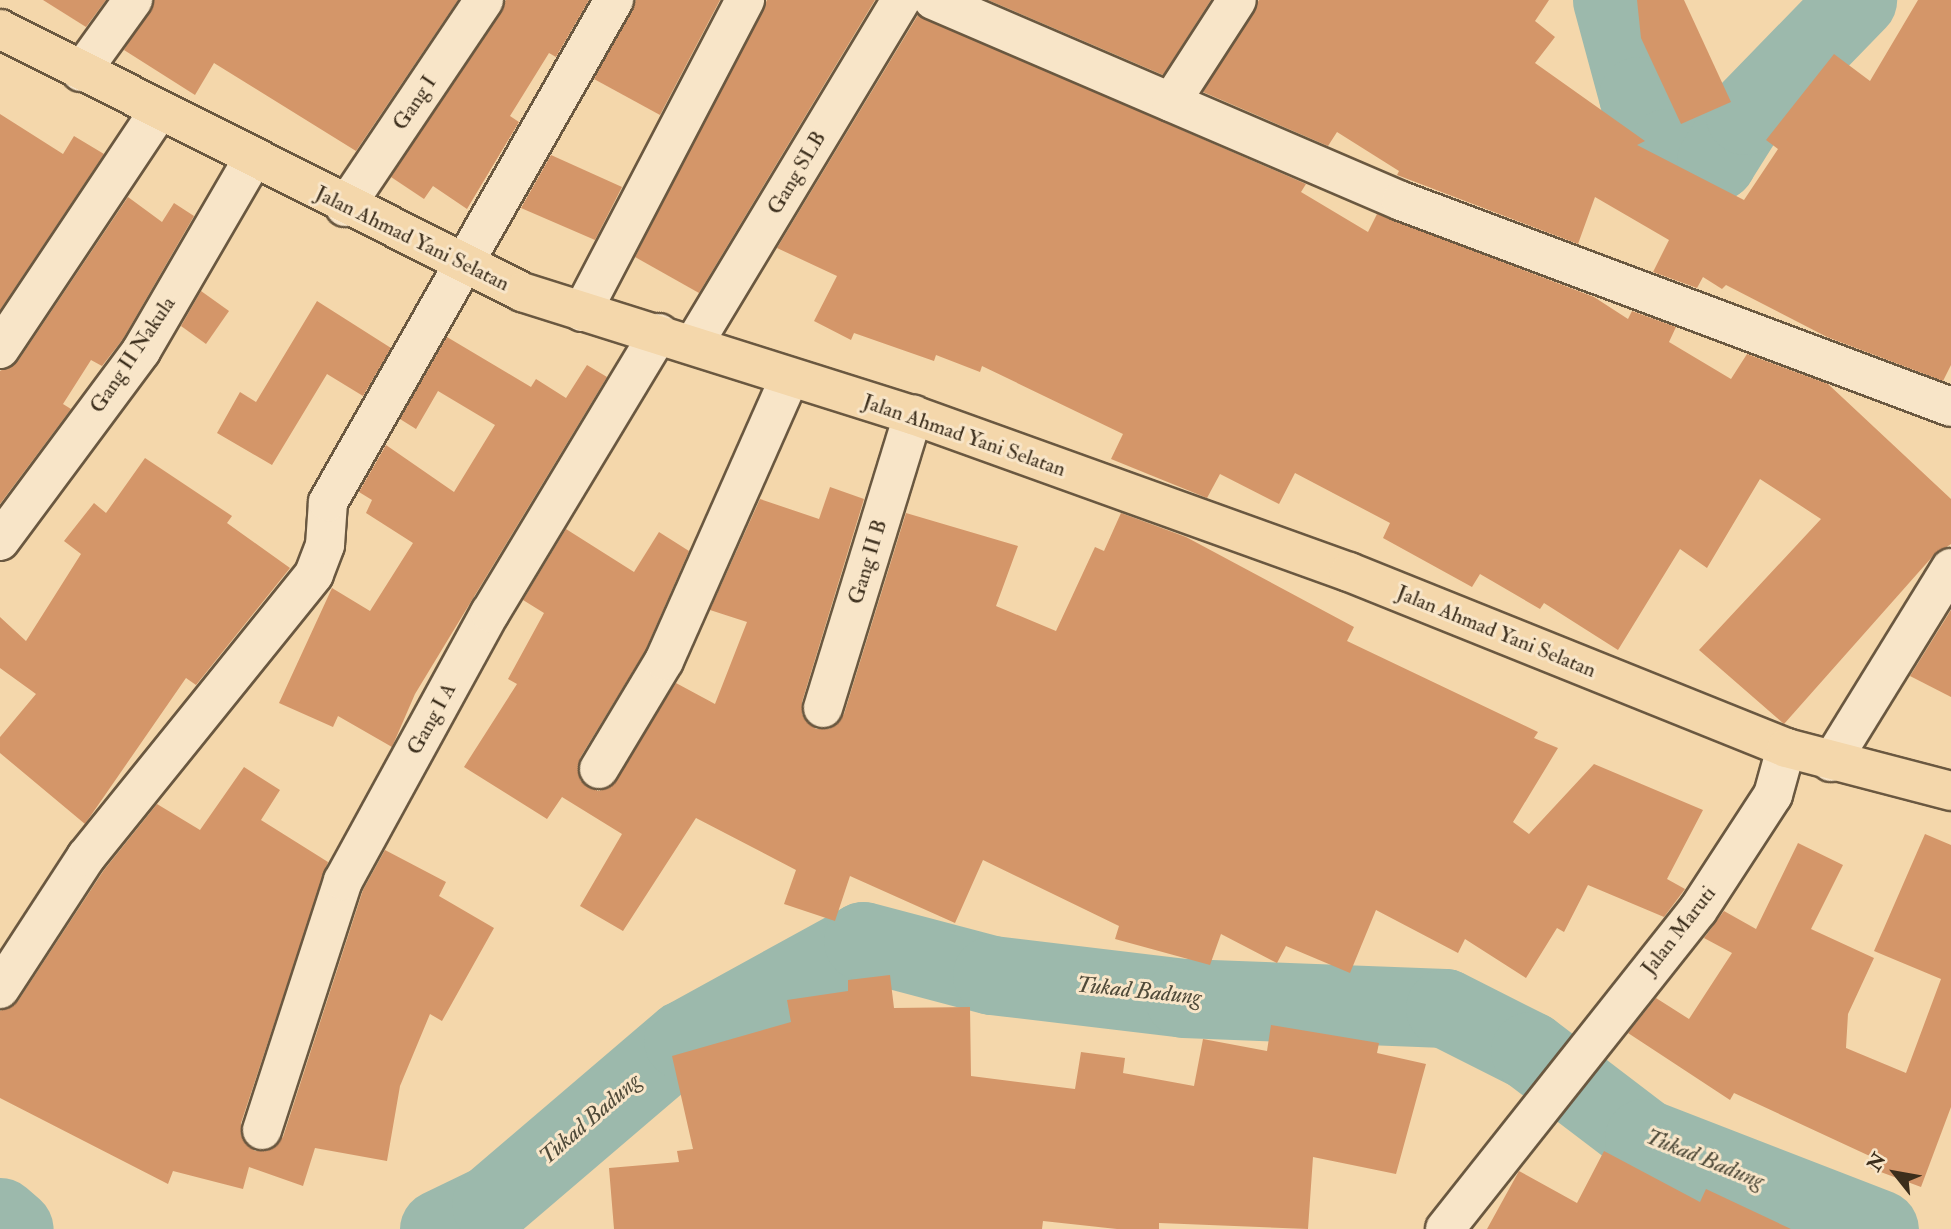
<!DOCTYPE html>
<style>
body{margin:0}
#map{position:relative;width:1951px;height:1229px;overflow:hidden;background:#f4d7ab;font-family:"IM FELL Double Pica",serif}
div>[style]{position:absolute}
.river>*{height:79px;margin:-39.5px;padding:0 39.5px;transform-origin:39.5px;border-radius:39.5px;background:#9cb9ac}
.building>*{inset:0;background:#d49669}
.roads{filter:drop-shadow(2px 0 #6a5840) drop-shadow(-2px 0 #6a5840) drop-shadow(0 2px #6a5840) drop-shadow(0 -2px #6a5840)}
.minor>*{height:38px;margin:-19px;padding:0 19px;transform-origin:19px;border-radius:19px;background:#f8e5c8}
.major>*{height:38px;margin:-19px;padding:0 19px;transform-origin:19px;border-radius:19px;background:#f4d7ab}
span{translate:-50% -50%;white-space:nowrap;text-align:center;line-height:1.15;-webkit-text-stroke:6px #f8e5c8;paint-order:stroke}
.street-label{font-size:21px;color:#3c2e1c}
.water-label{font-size:23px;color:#4f4a39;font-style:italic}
.north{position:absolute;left:1860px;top:1138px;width:70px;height:70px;-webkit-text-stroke:5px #f8e5c8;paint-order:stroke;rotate:301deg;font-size:19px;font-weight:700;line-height:28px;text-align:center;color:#3c2e1c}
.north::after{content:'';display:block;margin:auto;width:24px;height:32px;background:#3c2e1c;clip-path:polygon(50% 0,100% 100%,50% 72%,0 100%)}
</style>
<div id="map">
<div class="river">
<div style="left:1612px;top:0;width:99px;rotate:74.8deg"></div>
<div style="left:1638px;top:96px;width:60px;rotate:60.9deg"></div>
<div style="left:1667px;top:148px;width:51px;rotate:14.9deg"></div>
<div style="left:1716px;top:161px;width:54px;rotate:-57.8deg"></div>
<div style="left:1745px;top:115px;width:161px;rotate:-45.8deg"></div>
<div style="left:0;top:1217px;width:18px;rotate:41deg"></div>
<div style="left:439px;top:1229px;width:58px;rotate:-25.7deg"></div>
<div style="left:491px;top:1204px;width:253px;rotate:-40.5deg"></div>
<div style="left:683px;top:1040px;width:205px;rotate:-28.8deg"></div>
<div style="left:863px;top:941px;width:133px;rotate:14.8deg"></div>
<div style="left:992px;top:975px;width:193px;rotate:6.8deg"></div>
<div style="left:1184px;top:998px;width:261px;rotate:2.2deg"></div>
<div style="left:1445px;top:1008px;width:95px;rotate:26.8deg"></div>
<div style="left:1530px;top:1051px;width:143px;rotate:37.3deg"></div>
<div style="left:1644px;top:1138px;width:252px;rotate:21.2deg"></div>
</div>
<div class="building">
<div style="clip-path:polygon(43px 0,106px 0,86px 27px)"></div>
<div style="clip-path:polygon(154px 0,458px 0,356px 151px,214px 63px,195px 95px,124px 50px)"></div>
<div style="clip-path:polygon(506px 0,589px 0,556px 57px,549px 53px,510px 116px,519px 122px,467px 209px,433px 186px,424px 199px,391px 177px)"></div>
<div style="clip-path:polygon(636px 0,720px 0,660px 115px,594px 79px)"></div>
<div style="clip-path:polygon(767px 0,875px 0,699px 293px,635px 257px)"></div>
<div style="clip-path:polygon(988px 0,1211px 0,1163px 75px)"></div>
<div style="clip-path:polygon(1259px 0,1549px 0,1535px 21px,1555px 37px,1535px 63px,1645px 141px,1637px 145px,1744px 200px,1778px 149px,1766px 140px,1834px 54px,1870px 81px,1918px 0,1951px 0,1951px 365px,1943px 381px,1827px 337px,1726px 285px,1722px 289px,1703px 277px,1697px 288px,1653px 272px,1669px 240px,1595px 197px,1578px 244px,1397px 175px,1399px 171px,1337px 132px,1328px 146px,1203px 92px)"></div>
<div style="clip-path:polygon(1637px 0,1684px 0,1731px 102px,1681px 124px,1641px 38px)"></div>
<div style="clip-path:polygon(918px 15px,1306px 184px,1301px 192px,1368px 232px,1377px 214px,1594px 297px,1628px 319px,1632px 311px,1676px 327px,1669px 342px,1731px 379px,1747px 354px,1828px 384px,1951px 499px,1951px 544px,1933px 556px,1784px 724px,1699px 650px,1821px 519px,1760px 479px,1707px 568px,1680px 549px,1618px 650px,1544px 603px,1540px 609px,1480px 574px,1472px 587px,1383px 538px,1390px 523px,1295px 473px,1279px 504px,1220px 474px,1207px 498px,1111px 459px,1123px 434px,982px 366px,980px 372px,936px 355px,934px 361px,854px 333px,851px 340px,814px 321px,837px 276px,777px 248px)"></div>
<div style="clip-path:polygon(0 114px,63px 154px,74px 136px,104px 154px,0 310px)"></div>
<div style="clip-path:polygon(551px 155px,622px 187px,595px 240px,521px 208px)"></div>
<div style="clip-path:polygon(128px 197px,162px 222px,174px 203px,194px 216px,123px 339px,102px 366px,91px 360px,63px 404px,71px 409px,0 504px,0 371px,18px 361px)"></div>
<div style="clip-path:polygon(201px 291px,229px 311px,206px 344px,181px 326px)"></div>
<div style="clip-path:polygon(317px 301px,391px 348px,363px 396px,327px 374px,272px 465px,217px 433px,240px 392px,256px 402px)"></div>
<div style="clip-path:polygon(447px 337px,531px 387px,536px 379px,566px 398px,587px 365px,607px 377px,415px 694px,392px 747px,338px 716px,333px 727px,279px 703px,332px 588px,370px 611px,413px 543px,366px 513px,372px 500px,359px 492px,386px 445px,454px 492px,495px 425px,438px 391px,416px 429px,400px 419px)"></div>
<div style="clip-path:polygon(145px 458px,232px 516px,227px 523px,290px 568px,196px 685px,186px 678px,85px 824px,0 753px,0 737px,36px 694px,0 668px,0 617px,26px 641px,81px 554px,64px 541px,94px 503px,106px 513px)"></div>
<div style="clip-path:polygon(830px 487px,864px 499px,802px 702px,802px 714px,816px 729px,829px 729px,844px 714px,906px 513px,1018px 546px,996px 606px,1056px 631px,1095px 547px,1104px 551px,1121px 513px,1186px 537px,1354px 627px,1347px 641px,1538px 732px,1534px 738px,1558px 748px,1513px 822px,1529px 834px,1594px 764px,1703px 810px,1667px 879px,1685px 889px,1664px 917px,1588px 885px,1564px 932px,1557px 928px,1526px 978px,1465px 939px,1458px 953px,1376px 910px,1350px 973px,1286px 946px,1277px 963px,1221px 934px,1210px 965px,1115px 939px,1119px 926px,983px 860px,955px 923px,850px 876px,835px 921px,784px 904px,796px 870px,696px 818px,623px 931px,580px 906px,622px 834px,562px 797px,547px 819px,464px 767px,517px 684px,508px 679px,544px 613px,523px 600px,566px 529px,634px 572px,659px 532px,689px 551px,645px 651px,580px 758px,580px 780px,598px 791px,609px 788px,676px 683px,715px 704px,747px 622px,710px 610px,760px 499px,819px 519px)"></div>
<div style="clip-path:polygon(1951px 610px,1951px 697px,1910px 676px)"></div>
<div style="clip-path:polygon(244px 767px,280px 790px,261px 820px,328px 862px,241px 1123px,241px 1135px,255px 1151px,267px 1151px,283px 1137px,363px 890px,385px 850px,446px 882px,439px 896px,494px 928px,442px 1021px,430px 1014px,400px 1086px,387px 1161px,315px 1148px,303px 1186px,249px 1167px,243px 1189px,173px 1171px,168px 1184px,0 1098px,0 1011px,18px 1001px,104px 870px,157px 804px,200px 830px)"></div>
<div style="clip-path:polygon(1925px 834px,1951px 845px,1951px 1107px,1921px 1187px,1870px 1168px,1874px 1158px,1734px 1093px,1730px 1100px,1628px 1033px,1656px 998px,1689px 1019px,1732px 953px,1704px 938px,1724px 911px,1756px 929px,1798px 843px,1843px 865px,1811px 929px,1874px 958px,1848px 1014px,1846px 1048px,1906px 1073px,1941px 979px,1874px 951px)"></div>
<div style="clip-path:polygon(890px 975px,894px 1008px,970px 1007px,971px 1076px,1075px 1089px,1081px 1052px,1125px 1058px,1123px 1073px,1194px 1086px,1203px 1039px,1267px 1051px,1271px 1025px,1379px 1043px,1377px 1053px,1426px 1064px,1396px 1174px,1313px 1157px,1308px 1229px,1159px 1223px,1159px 1229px,1117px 1229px,1043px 1221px,1042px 1229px,614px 1229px,609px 1168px,679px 1162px,677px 1151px,693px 1149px,672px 1056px,791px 1022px,787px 1000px,848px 991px,848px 980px)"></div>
<div style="clip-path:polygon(1604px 1151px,1700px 1202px,1706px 1189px,1791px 1229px,1487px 1229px,1519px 1171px,1577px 1203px)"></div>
</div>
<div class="roads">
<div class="minor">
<div style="left:933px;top:0;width:509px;rotate:23.24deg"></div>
<div style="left:1401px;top:201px;width:587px;rotate:20.53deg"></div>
<div style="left:81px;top:72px;width:89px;rotate:-54.2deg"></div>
<div style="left:1171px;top:102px;width:121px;rotate:-57.1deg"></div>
<div style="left:345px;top:207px;width:249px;rotate:-56.1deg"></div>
<div style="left:582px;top:312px;width:352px;rotate:-62.4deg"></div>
<div style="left:693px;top:345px;width:403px;rotate:-58.9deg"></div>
<div style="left:0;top:349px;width:285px;rotate:-56.3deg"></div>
<div style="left:0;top:541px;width:237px;rotate:-53.4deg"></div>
<div style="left:141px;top:351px;width:221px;rotate:-59.8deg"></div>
<div style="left:823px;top:708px;width:307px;rotate:-72.9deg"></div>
<div style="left:1831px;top:762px;width:228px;rotate:-58.3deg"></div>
<div style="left:599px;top:769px;width:126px;rotate:-59deg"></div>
<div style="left:664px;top:661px;width:308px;rotate:-66.1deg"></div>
<div style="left:0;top:989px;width:158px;rotate:-56.9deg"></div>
<div style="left:86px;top:857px;width:363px;rotate:-51.1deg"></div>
<div style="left:314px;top:574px;width:31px;rotate:-69deg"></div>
<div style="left:325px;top:545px;width:43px;rotate:-86deg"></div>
<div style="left:328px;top:502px;width:578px;rotate:-60.33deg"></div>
<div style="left:262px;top:1130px;width:262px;rotate:-72deg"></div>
<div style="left:343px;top:881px;width:306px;rotate:-61.3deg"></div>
<div style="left:490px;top:613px;width:327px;rotate:-58.9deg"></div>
<div style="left:1445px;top:1229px;width:407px;rotate:-51.6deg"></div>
<div style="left:1698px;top:910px;width:137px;rotate:-56.9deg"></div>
<div style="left:1773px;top:795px;width:49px;rotate:-74.5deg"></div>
</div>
<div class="major">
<div style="left:0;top:29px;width:585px;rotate:26.74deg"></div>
<div style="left:522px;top:292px;width:410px;rotate:17.5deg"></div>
<div style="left:913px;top:415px;width:463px;rotate:19.8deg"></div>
<div style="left:1349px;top:572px;width:471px;rotate:21.9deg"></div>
<div style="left:1786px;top:748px;width:171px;rotate:14.6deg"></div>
</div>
</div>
<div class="street-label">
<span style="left:415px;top:103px;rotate:-56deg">Gang I</span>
<span style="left:797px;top:173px;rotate:-59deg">Gang SLB</span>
<span style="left:412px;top:239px;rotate:26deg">Jalan Ahmad Yani Selatan</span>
<span style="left:133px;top:355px;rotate:-56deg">Gang II Nakula</span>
<span style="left:964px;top:436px;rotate:19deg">Jalan Ahmad Yani Selatan</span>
<span style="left:868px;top:562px;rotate:-73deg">Gang II B</span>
<span style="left:1496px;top:632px;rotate:22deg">Jalan Ahmad Yani Selatan</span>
<span style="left:432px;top:719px;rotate:-61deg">Gang I A</span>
<span style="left:1679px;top:931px;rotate:-52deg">Jalan Maruti</span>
</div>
<div class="water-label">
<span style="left:1139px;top:991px;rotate:6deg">Tukad Badung</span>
<span style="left:590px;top:1119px;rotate:-41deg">Tukad Badung</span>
<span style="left:1705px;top:1159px;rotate:22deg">Tukad Badung</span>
</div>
<div class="north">N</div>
</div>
